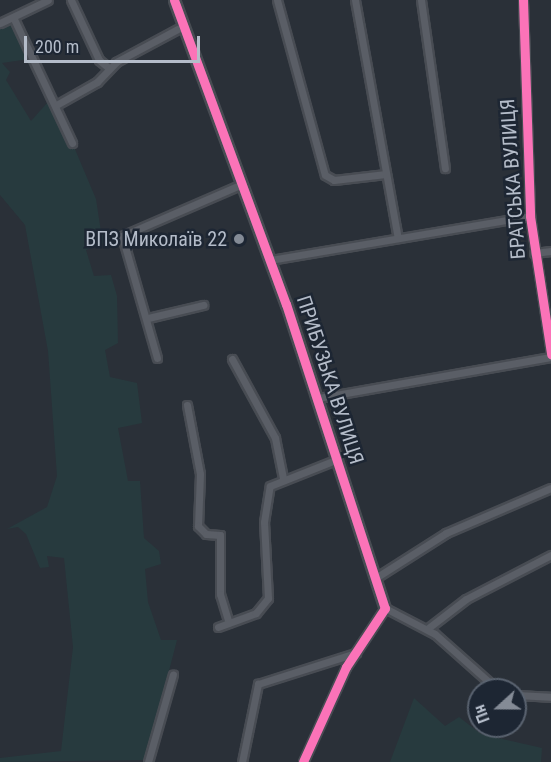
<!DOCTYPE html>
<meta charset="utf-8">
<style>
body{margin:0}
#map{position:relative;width:551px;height:762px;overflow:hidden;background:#2a3038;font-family:"Roboto Condensed",sans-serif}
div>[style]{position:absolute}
.green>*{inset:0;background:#273a3e}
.roads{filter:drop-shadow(2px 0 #484c53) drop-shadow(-2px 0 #484c53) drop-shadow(0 2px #484c53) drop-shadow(0 -2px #484c53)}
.minor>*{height:7px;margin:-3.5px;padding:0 3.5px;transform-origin:3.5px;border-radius:3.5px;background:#5a5e66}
.tertiary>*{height:9px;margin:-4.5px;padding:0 4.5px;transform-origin:4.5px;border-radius:4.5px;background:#5a5e66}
.cycleway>*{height:9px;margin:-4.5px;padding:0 4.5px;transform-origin:4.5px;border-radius:4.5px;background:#fb73b8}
.dots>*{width:16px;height:16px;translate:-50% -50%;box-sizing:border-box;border:3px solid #1d2633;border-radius:50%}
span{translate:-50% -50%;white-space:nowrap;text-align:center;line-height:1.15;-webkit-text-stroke:5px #1d2633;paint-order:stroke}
.street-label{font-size:20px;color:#b4bcc9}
.poi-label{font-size:20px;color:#b4bcc9}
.right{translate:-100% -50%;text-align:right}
.north{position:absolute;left:467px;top:678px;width:60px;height:60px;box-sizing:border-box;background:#1d2633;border:2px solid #59626f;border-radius:50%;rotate:249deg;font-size:16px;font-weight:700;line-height:24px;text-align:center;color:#b4bcc9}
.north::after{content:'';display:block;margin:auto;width:21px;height:27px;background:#848b96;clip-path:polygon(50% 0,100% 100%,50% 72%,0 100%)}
.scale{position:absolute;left:24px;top:36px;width:176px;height:27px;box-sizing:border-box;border:3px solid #b4bcc9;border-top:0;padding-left:8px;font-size:18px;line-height:21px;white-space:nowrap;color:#b4bcc9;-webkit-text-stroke:4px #1d2633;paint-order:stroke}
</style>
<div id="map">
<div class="green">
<div style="clip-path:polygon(14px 22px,29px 59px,2px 63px,10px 72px,6px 80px,31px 121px,47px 103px,58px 109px,96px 199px,101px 232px,115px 229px,119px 237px,86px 250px,94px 276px,111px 275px,117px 296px,118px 343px,105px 350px,110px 377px,137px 383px,142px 423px,118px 428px,128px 481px,140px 481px,144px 538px,159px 551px,161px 564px,145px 569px,148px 602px,161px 640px,177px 640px,146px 760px,0 762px,0 758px,61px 751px,73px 647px,64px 558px,47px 556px,49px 567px,40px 568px,26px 534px,18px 527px,7px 529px,47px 507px,57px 476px,48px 351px,25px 225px,0 195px,0 24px)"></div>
<div style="clip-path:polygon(414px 698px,445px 726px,459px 717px,481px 734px,542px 748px,541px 762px,390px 762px)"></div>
</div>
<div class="roads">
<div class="minor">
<div style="left:71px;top:0;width:66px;rotate:65deg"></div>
<div style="left:99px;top:60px;width:13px;rotate:39deg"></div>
<div style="left:277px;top:0;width:181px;rotate:74.7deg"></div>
<div style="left:325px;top:175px;width:10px;rotate:29deg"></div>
<div style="left:334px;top:180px;width:52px;rotate:-6.6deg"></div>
<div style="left:355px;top:0;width:242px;rotate:79.8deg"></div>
<div style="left:421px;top:0;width:170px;rotate:81.9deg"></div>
<div style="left:523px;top:0;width:216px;rotate:88.1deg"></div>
<div style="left:530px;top:216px;width:140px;rotate:81.3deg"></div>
<div style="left:14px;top:19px;width:137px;rotate:64.9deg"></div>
<div style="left:0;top:23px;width:53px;rotate:-25.6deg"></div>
<div style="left:58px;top:104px;width:45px;rotate:-29.4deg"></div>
<div style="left:97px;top:82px;width:28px;rotate:-46deg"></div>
<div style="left:116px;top:62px;width:76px;rotate:-28.2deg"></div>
<div style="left:534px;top:253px;width:17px;rotate:-7deg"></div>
<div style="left:270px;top:260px;width:264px;rotate:-9.6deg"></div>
<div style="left:148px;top:318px;width:57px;rotate:-13.3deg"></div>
<div style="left:157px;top:358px;width:127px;rotate:-106deg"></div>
<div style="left:122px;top:236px;width:131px;rotate:-23.4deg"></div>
<div style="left:232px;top:359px;width:90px;rotate:61.4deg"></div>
<div style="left:275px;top:438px;width:41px;rotate:78.7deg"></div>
<div style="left:318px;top:398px;width:237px;rotate:-10deg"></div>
<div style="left:187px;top:405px;width:70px;rotate:79.3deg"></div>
<div style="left:200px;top:474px;width:52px;rotate:92.2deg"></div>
<div style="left:198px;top:526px;width:11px;rotate:45deg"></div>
<div style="left:206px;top:534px;width:14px;rotate:4deg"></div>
<div style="left:220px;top:535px;width:59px;rotate:90deg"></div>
<div style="left:220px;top:594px;width:30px;rotate:73deg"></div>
<div style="left:377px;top:577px;width:82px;rotate:-32.5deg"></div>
<div style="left:446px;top:533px;width:114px;rotate:-23.2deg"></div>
<div style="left:218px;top:627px;width:40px;rotate:-20.2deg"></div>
<div style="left:256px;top:613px;width:19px;rotate:-51deg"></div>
<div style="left:268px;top:598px;width:76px;rotate:-93deg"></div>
<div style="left:264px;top:522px;width:36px;rotate:-81deg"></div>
<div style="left:270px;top:486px;width:73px;rotate:-21.7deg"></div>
<div style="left:427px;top:629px;width:49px;rotate:-37.6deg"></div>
<div style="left:466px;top:599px;width:96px;rotate:-27.4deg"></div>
<div style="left:515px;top:695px;width:36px;rotate:3deg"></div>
<div style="left:148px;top:762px;width:91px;rotate:-74.1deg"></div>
<div style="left:242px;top:762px;width:80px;rotate:-78.4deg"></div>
<div style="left:258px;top:684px;width:103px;rotate:-17.6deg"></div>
<div style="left:303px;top:762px;width:104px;rotate:-65.6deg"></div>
<div style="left:346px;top:667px;width:71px;rotate:-56.5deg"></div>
<div style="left:385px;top:608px;width:56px;rotate:27.5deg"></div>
<div style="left:435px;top:634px;width:84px;rotate:41.6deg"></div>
</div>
<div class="tertiary">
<div style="left:174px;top:0;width:324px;rotate:69.8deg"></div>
<div style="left:286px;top:304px;width:320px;rotate:72deg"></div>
</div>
</div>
<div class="cycleway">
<div style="left:174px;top:0;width:324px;rotate:69.8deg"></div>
<div style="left:286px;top:304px;width:320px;rotate:72deg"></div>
<div style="left:385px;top:608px;width:71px;rotate:123.5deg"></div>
<div style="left:346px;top:667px;width:104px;rotate:114.4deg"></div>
<div style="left:523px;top:0;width:216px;rotate:88.1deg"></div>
<div style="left:530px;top:216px;width:140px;rotate:81.3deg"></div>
</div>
<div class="dots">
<div style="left:239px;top:239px;background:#848b96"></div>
</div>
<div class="street-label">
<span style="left:513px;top:179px;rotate:-94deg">БРАТСЬКА ВУЛИЦЯ</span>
<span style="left:330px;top:380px;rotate:72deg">ПРИБУЗЬКА ВУЛИЦЯ</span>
</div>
<div class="poi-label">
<span class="right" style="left:227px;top:239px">ВПЗ Миколаїв 22</span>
</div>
<div class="north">Пн</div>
<div class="scale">200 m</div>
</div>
